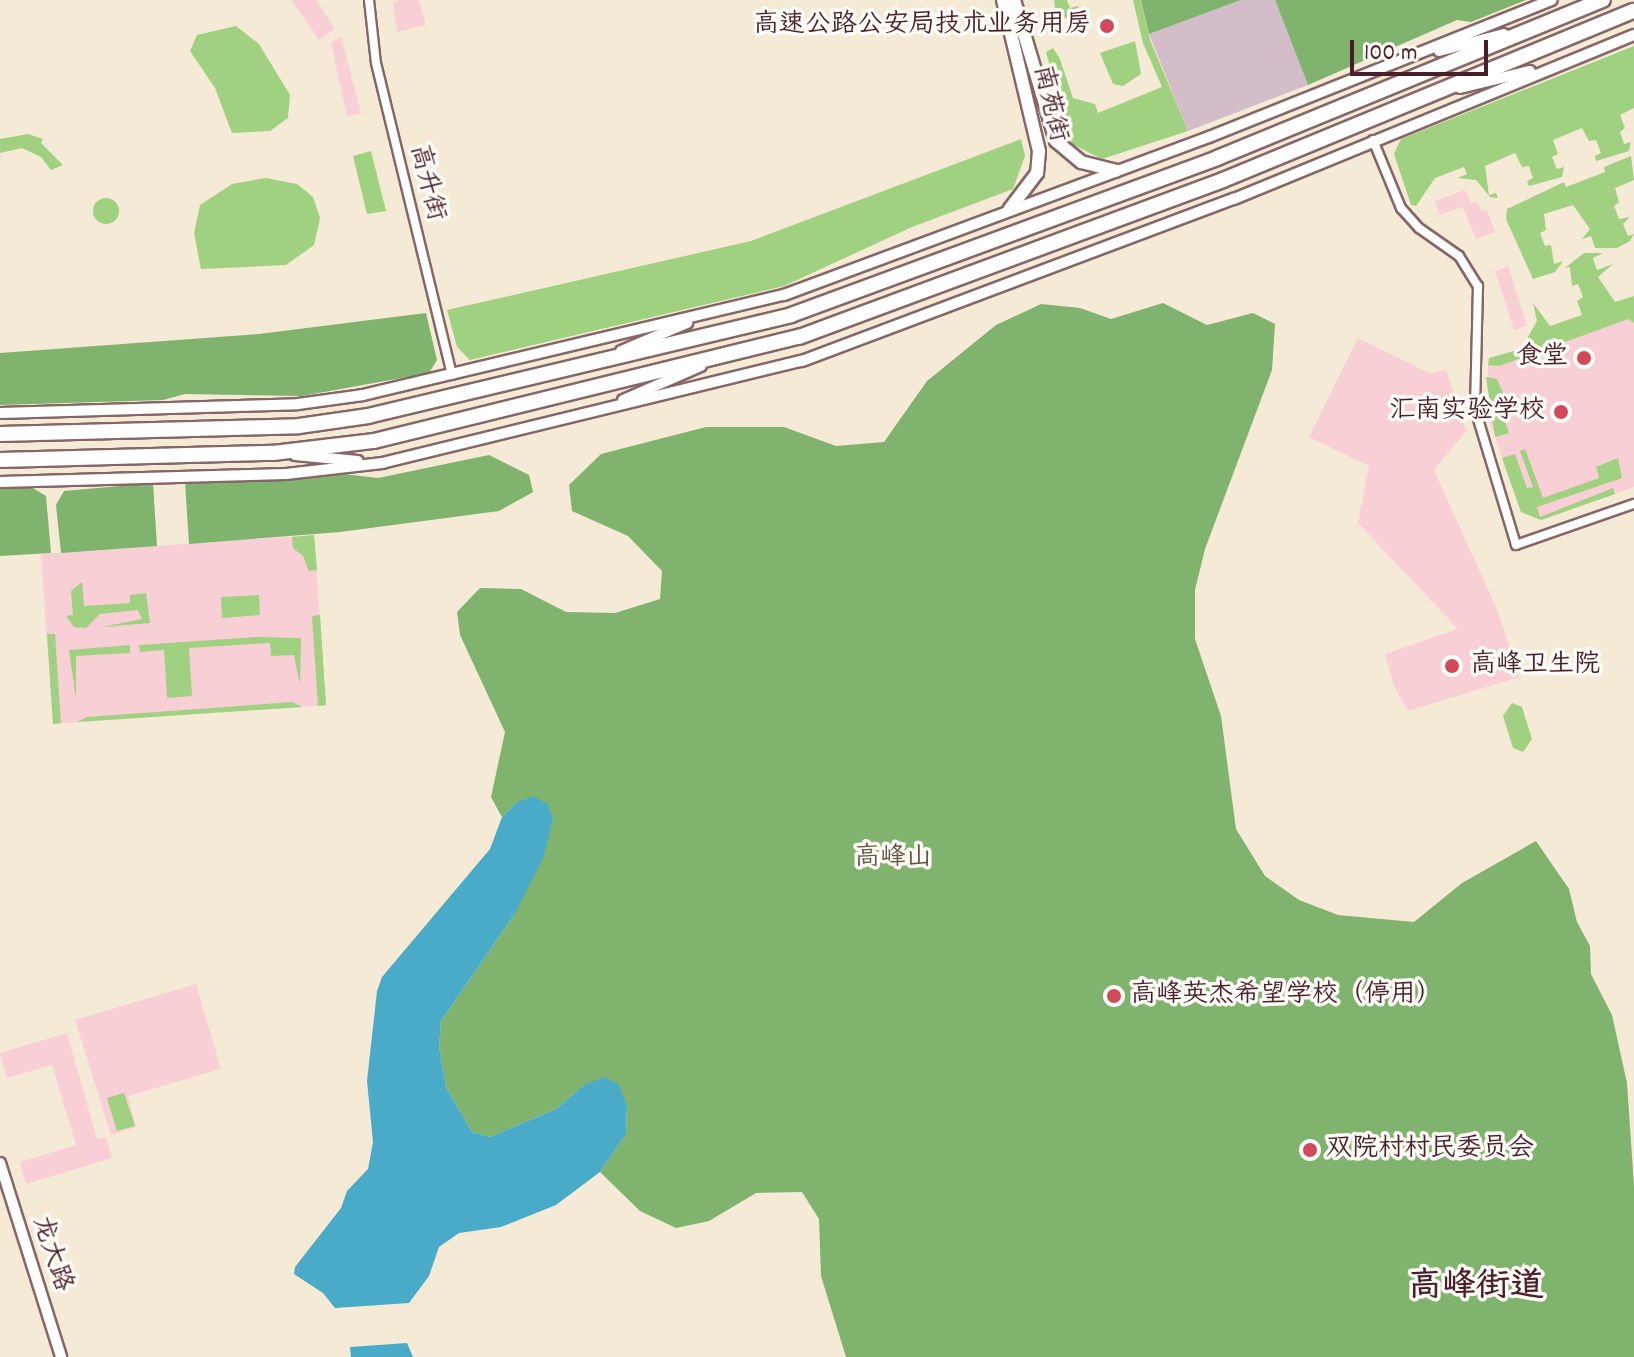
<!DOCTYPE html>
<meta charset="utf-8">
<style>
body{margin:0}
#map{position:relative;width:1634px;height:1357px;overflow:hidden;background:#f5ead5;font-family:Dekko,"LXGW WenKai TC",sans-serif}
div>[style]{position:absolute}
.built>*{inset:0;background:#f7cfd4}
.industrial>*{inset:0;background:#d2bdc8}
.green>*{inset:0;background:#a0d180}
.round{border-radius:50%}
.forest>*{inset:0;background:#80b36e}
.water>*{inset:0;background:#49abc8}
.roads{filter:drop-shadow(2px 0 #866666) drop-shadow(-2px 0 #866666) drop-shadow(0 2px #866666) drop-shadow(0 -2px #866666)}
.minor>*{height:8px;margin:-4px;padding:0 4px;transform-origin:4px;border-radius:4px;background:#fff}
.tertiary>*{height:10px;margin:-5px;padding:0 5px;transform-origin:5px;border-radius:5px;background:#fff}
.secondary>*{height:12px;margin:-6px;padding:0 6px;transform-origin:6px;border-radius:6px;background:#fff}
.trunk>*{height:14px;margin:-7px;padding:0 7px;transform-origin:7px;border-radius:7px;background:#fff}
.dots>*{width:22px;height:22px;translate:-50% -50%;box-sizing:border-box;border:4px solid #fdfcf7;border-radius:50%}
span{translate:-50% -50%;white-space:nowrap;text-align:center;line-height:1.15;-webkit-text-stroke:7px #fdfcf7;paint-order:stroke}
.poi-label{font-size:26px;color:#4a1f2b}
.right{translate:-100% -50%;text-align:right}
.left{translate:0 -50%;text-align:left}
.street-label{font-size:26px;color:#4a1f2b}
.park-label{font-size:26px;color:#645444}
.district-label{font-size:34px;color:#4a1f2b;font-weight:700}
.scale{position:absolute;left:1350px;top:40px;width:138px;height:36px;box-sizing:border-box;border:4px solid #4a1f2b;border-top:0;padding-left:10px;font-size:24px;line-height:28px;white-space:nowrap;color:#4a1f2b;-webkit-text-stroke:6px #fdfcf7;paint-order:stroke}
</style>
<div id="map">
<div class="built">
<div style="clip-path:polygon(291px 0,316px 0,335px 29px,319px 40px)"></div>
<div style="clip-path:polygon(398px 0,419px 0,426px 25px,397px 32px,393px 3px)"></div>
<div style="clip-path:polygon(341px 36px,361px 113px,347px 116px,331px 43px)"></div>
<div style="clip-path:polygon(1465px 190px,1471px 203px,1477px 201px,1482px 211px,1487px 210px,1495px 232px,1476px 239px,1463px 207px,1440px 215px,1435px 201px)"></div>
<div style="clip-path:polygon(1508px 266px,1527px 326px,1514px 330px,1495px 271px)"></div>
<div style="clip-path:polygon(1634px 308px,1634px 487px,1541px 520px,1521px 512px,1489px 419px,1488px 364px)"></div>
<div style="clip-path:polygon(1358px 338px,1431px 374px,1446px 369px,1466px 431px,1434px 470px,1498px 612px,1519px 677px,1408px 711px,1394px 686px,1385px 654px,1458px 629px,1358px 523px,1369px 466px,1309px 437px)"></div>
<div style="clip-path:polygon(314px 535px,326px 705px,53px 724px,41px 554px)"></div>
<div style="clip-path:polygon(196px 984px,221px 1069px,128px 1096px,136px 1127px,111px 1135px,75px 1020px)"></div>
<div style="clip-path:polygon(67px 1033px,97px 1139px,106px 1137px,112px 1158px,26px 1184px,20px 1162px,76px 1145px,52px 1065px,7px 1078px,0 1053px)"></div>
</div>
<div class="industrial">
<div style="clip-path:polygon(1241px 0,1275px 0,1308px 85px,1188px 131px,1149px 34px)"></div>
</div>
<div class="green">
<div style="clip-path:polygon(1054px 0,1067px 0,1070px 8px,1078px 6px,1082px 18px,1056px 18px)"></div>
<div style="clip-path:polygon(1133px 0,1141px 0,1150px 40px,1188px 131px,1102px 159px,1072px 144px,1046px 52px,1053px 48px,1060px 59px,1073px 98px,1095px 104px,1098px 113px,1162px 87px,1143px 43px)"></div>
<div style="clip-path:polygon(236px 26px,259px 44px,290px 95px,288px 118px,270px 131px,232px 133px,215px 88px,190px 51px,197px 35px)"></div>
<div style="clip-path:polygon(1135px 41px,1141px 74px,1123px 86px,1113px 84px,1100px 53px)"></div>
<div style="clip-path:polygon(1634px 46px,1634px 108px,1620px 115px,1625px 128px,1620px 132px,1624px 144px,1631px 142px,1629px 151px,1596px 161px,1595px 156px,1601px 153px,1596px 140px,1589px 141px,1582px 128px,1553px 140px,1558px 154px,1552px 157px,1557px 169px,1564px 167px,1562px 177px,1529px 186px,1527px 181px,1533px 178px,1529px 166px,1522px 167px,1515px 153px,1485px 166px,1489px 195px,1496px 193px,1498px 198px,1490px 197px,1476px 180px,1458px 178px,1467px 174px,1464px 167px,1435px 178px,1416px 206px,1411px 205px,1394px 154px,1401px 139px)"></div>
<div style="clip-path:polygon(28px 134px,43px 139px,41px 143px,63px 165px,51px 170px,41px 157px,22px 148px,0 153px,0 139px)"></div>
<div style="clip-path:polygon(1021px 139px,1025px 156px,1013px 189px,912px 227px,784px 286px,470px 360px,457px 347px,447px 310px,751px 241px)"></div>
<div style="clip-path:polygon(371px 151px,386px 211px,367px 214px,353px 156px)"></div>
<div style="clip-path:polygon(1631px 156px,1634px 180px,1615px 188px,1619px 202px,1614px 206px,1619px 219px,1630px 217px,1623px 224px,1628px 236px,1634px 234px,1630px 241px,1617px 248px,1595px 248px,1591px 236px,1582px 239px,1590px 229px,1573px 205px,1544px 214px,1546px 230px,1540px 233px,1545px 246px,1551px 245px,1554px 264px,1563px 261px,1555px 272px,1527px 281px,1533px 279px,1506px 219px,1507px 209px,1564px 182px,1566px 187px,1605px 172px,1604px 167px)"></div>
<div style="clip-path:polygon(266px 178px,297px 184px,313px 197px,320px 218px,314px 245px,286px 265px,201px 269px,194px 233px,200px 205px,232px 184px)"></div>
<div class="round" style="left:93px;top:198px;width:26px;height:26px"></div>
<div style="clip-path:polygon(1584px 253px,1603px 253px,1593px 258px,1597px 270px,1613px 264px,1598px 277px,1615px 302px,1634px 296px,1634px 323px,1628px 319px,1499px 366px,1488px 365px,1489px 358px,1531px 346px,1528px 337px,1537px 321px,1533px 303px,1550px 326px,1582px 315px,1577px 301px,1583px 297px,1578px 284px,1572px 286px,1570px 267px,1565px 268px)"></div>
<div style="clip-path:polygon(1486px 377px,1497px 379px,1510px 409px,1503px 398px,1498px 400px,1509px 433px,1495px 437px)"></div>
<div style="clip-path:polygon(1525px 449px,1543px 498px,1599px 478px,1596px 467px,1618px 458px,1622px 478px,1537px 507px,1540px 517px,1613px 488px,1615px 494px,1541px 520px,1521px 512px,1502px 458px,1515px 454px,1527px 488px,1533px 487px,1520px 451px)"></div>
<div style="clip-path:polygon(314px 535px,317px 570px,309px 571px,303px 556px,293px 548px,292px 537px)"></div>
<div style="clip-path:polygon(82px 582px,84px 606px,130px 603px,130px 595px,146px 593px,150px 623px,102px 627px,142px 619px,138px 610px,100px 614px,86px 628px,74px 627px,66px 616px,73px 615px,71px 591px)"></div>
<div style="clip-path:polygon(259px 595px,260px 615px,222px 618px,221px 597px)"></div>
<div style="clip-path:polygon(320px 615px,326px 705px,318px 706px,312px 616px)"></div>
<div style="clip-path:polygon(47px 634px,55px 634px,61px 723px,53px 724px)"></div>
<div style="clip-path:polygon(257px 637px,301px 638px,300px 685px,294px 655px,271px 656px,270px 643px,189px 648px,192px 696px,167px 698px,164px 650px,140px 652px,139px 645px)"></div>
<div style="clip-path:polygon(130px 645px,130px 653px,76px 656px,76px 699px,69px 650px)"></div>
<div style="clip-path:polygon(292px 702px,302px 707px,77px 722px,87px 717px)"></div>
<div style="clip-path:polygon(1512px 703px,1522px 707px,1532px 739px,1523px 752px,1513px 748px,1503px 716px)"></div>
<div style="clip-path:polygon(124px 1093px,135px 1126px,117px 1131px,107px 1098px)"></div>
</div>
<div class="forest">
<div style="clip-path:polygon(1141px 0,1241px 0,1149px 34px)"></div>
<div style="clip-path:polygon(1275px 0,1526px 0,1471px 22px,1457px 20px,1308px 85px)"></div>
<div style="clip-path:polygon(1163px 303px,1207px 325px,1253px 313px,1275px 324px,1272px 370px,1205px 549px,1195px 590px,1195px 639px,1221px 716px,1236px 829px,1265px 876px,1299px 900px,1338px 915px,1414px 922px,1462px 883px,1536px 841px,1569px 889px,1577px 922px,1590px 946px,1591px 974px,1612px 1015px,1627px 1083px,1634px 1186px,1634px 1357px,846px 1357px,821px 1276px,819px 1219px,802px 1192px,756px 1193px,709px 1221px,676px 1228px,640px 1211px,600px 1172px,626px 1134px,627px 1105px,584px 1085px,556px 1109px,490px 1137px,472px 1132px,446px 1087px,439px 1047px,441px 1021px,514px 915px,516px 803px,502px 817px,491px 797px,505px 732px,460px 635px,457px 612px,480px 588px,521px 589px,566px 612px,615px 613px,660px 599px,662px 571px,628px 536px,572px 511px,569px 485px,601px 454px,706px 427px,784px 427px,836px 446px,884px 442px,927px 381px,996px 325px,1041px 304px,1080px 308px,1111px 319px)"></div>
<div style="clip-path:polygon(426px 313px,437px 360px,429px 373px,302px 396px,185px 394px,163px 400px,0 405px,0 353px,259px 334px)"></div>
<div style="clip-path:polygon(489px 455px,529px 475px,533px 492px,499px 511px,340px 532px,189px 544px,185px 482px,344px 474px,378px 478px)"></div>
<div style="clip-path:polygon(153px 483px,157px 546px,61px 553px,56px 505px,64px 491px)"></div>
<div style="clip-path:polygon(31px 487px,46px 496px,51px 553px,0 556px,0 488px)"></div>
</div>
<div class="water">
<div style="clip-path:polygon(532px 796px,548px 804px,553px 819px,543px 858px,514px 915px,441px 1021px,439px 1047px,446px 1087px,472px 1132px,490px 1137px,556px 1109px,584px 1085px,604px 1077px,618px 1084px,627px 1105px,626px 1134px,600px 1172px,556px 1205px,501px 1227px,459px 1233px,439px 1247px,429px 1276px,409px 1303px,335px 1308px,323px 1293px,294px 1274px,295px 1267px,341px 1208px,347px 1191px,368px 1169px,373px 1142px,367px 1081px,377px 991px,382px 977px,490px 849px,502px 817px,516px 803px)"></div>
<div style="clip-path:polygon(407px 1343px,413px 1357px,351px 1357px,350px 1347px)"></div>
</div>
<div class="roads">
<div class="minor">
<div style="left:369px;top:0;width:63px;rotate:83.7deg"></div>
<div style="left:376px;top:63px;width:321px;rotate:76.3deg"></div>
<div style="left:1373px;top:140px;width:74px;rotate:67.6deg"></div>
<div style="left:1401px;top:208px;width:27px;rotate:48deg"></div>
<div style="left:1419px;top:228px;width:49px;rotate:35deg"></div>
<div style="left:1459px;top:256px;width:36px;rotate:58deg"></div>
<div style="left:1478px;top:286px;width:123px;rotate:91.4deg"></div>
<div style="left:1475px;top:409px;width:142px;rotate:73.2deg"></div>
<div style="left:1516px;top:545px;width:125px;rotate:-19.2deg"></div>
</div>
<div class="tertiary">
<div style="left:1439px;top:51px;width:67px;rotate:-14.7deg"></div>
<div style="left:1460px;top:88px;width:72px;rotate:-13.7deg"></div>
<div style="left:621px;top:351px;width:72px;rotate:-23deg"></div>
<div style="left:623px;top:400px;width:85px;rotate:-23.6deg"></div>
<div style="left:0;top:413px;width:298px;rotate:-1.7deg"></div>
<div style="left:298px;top:404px;width:66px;rotate:-7.9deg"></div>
<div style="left:363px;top:395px;width:433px;rotate:-13.4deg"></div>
<div style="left:784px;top:295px;width:453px;rotate:-20.4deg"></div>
<div style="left:1209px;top:137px;width:369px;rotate:-21.8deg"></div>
<div style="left:295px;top:455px;width:63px;rotate:5.4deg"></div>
<div style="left:0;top:482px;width:286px;rotate:-1.6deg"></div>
<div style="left:286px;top:474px;width:97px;rotate:-6.5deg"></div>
<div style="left:382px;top:463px;width:432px;rotate:-13.7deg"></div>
<div style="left:802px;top:361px;width:461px;rotate:-20.6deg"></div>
<div style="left:1234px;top:199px;width:432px;rotate:-22.3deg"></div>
<div style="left:0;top:1163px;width:203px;rotate:72.5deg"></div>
</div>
<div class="secondary">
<div style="left:1003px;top:0;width:155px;rotate:76.6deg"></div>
<div style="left:1039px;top:151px;width:22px;rotate:95deg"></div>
<div style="left:1037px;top:173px;width:46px;rotate:127.1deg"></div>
<div style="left:1014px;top:0;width:147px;rotate:73.4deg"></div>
<div style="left:1056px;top:141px;width:33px;rotate:40deg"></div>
<div style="left:1081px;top:162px;width:36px;rotate:14deg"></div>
</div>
<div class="trunk">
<div style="left:0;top:434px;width:299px;rotate:-1.5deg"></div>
<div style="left:299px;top:426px;width:70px;rotate:-8.2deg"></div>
<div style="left:368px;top:416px;width:435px;rotate:-13.4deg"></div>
<div style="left:791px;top:315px;width:454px;rotate:-20.2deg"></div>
<div style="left:1217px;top:158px;width:417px;rotate:-22.3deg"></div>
<div style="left:0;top:460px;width:273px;rotate:-1.5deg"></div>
<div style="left:273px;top:453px;width:102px;rotate:-6.8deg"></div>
<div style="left:374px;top:441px;width:438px;rotate:-13.8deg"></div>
<div style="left:799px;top:337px;width:452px;rotate:-20.3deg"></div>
<div style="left:1223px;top:180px;width:444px;rotate:-22.4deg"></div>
</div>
</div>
<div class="dots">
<div style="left:1107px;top:26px;background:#d1495b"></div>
<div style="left:1584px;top:358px;background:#d1495b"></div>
<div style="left:1561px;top:412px;background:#d1495b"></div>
<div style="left:1452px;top:666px;background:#d1495b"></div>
<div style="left:1114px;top:996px;background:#d1495b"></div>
<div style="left:1310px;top:1150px;background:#d1495b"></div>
</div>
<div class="poi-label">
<span class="right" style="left:1091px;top:26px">高速公路公安局技术业务用房</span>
<span class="right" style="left:1568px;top:358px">食堂</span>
<span class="right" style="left:1545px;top:412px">汇南实验学校</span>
<span class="left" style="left:1470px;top:666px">高峰卫生院</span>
<span class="left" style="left:1130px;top:996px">高峰英杰希望学校（停用）</span>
<span class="left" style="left:1326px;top:1150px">双院村村民委员会</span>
</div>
<div class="street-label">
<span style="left:1049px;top:104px;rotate:77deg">南苑街</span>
<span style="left:426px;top:183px;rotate:76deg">高升街</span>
<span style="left:51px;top:1254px;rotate:72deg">龙大路</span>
</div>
<div class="park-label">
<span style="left:893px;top:859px">高峰山</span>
</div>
<div class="district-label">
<span style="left:1476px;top:1289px">高峰街道</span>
</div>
<div class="scale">100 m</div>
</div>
